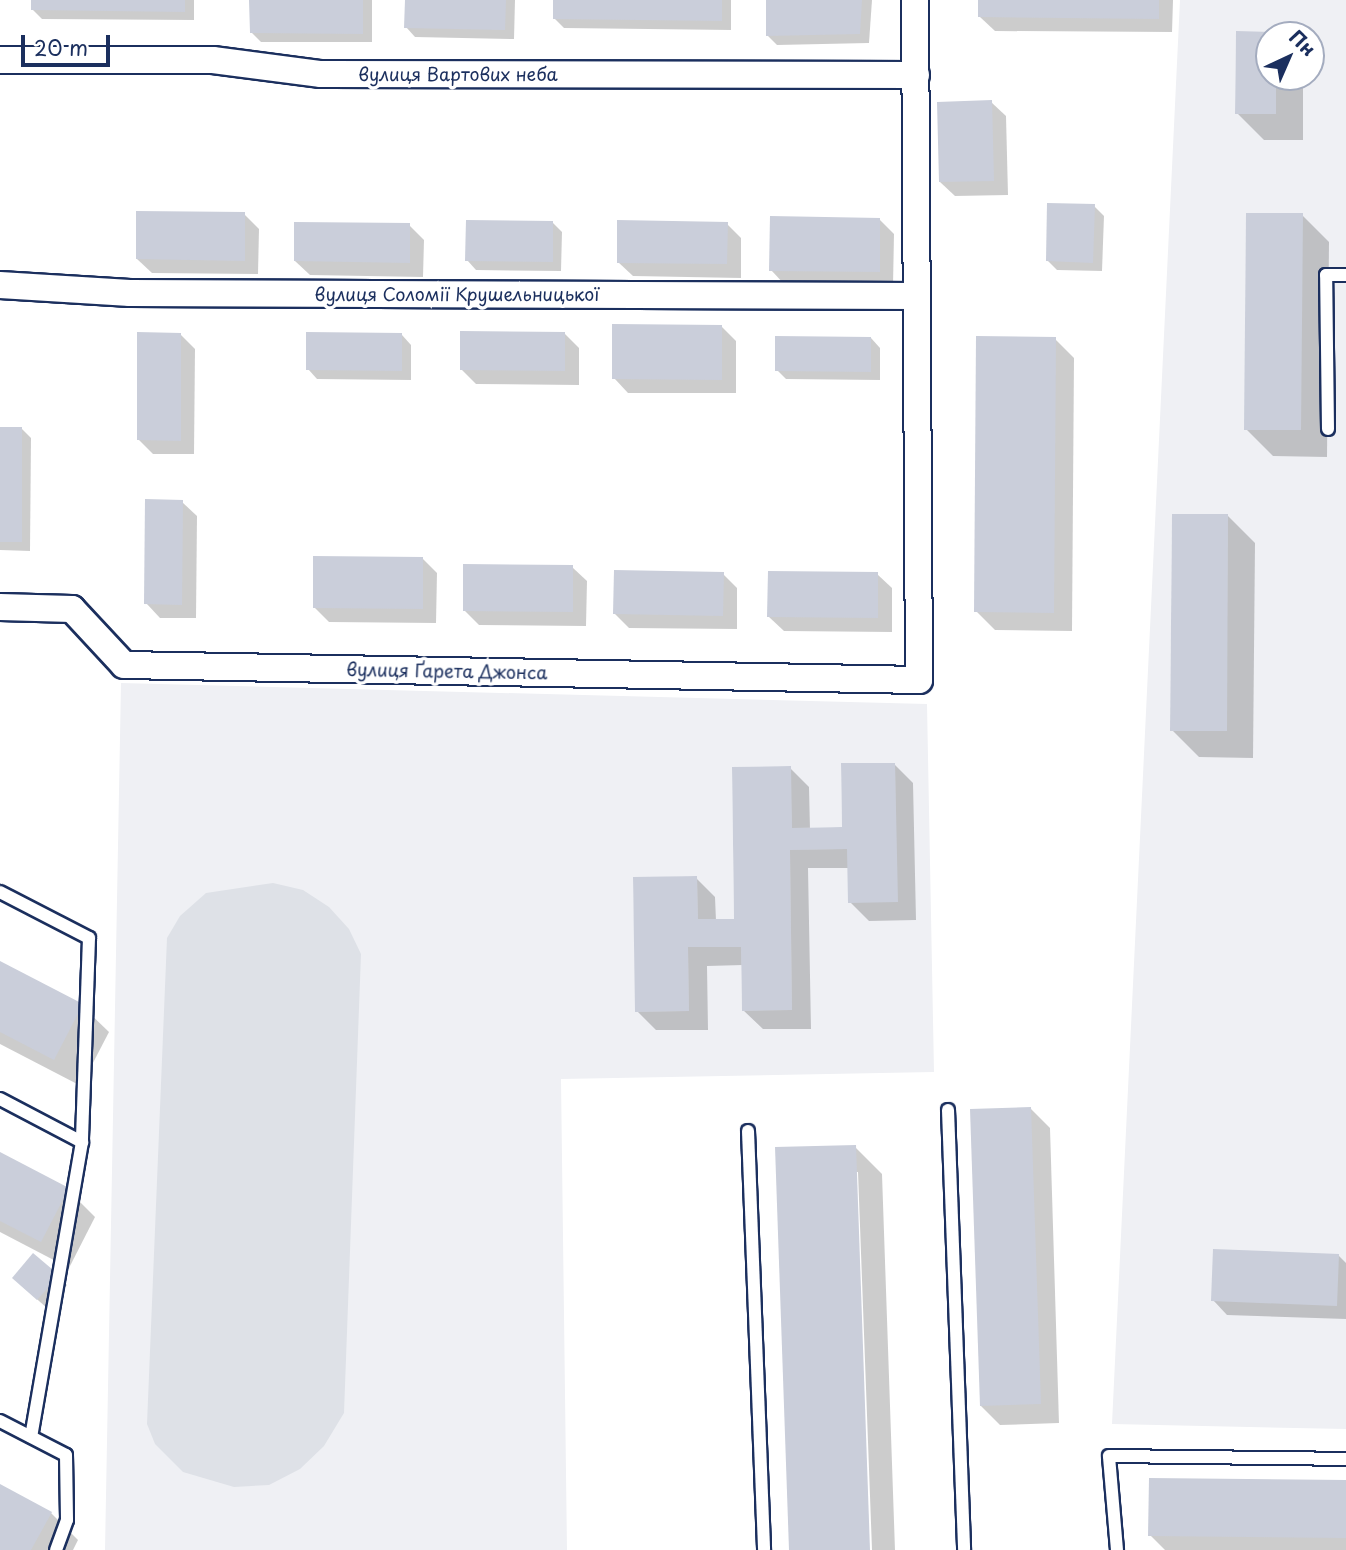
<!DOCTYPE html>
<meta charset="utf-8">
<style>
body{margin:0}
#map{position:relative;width:1346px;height:1550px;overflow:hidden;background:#fff;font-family:"Playpen Sans",sans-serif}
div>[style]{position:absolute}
.built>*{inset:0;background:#eff0f4}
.green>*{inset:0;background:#dee1e7}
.shadow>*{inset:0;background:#0003}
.building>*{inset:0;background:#caceda}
.roads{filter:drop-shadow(2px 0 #1b2f5e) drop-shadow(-2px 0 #1b2f5e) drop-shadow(0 2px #1b2f5e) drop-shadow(0 -2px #1b2f5e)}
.service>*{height:12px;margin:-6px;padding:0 6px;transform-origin:6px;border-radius:6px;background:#fff}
.minor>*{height:26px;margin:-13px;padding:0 13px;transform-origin:13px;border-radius:13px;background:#fff}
span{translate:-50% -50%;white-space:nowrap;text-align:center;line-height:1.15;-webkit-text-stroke:7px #fff;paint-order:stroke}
.street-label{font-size:18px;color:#1b2f5e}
.north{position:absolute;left:1255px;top:21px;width:70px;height:70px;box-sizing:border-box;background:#fff;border:2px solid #a4acbf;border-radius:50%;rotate:44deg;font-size:19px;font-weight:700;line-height:28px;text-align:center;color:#1b2f5e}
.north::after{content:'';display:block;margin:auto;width:24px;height:32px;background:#1b2f5e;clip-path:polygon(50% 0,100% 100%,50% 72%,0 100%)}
.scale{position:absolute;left:21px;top:35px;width:89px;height:32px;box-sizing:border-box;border:4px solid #1b2f5e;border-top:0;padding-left:9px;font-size:21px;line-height:24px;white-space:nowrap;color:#1b2f5e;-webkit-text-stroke:5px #fff;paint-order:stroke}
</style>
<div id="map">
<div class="built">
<div style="clip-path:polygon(evenodd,1180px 0,1346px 0,1346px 1429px,1112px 1424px,1180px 0,1236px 32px,1311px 35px,1311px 77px,1276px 77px,1276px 114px,1235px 113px,1236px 32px,1180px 0,1246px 213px,1302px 213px,1300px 430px,1245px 430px,1246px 213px,1180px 0,1172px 514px,1228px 515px,1226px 731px,1170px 730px,1172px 514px)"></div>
<div style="clip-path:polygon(evenodd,121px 683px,927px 704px,934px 1072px,561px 1079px,567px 1550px,105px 1550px,121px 683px,895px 763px,897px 902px,847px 849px,790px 850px,792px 1010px,742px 1011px,741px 947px,688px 947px,689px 1011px,636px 1012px,633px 878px,697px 876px,698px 919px,734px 919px,732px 767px,790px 766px,792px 828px,842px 827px,841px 764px,895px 763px)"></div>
</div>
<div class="green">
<div style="clip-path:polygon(273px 883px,303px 890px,329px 907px,349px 929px,361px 954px,344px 1413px,324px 1446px,300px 1469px,269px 1485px,234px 1487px,183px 1472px,155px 1444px,147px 1424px,167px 938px,180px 916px,206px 893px)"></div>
</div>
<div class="shadow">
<div style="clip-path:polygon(33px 0,194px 0,194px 20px,42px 19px,33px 10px)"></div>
<div style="clip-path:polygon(251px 0,372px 0,372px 42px,261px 42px,251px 32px)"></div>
<div style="clip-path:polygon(406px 0,515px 0,514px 39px,415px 37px,406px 27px)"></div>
<div style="clip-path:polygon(555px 0,731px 0,731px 30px,564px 28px,555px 19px)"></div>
<div style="clip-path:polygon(768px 0,872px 0,869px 43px,777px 45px,767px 35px)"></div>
<div style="clip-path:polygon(980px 0,1173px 0,1172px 32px,995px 31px,980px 17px)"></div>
<div style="clip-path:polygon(1237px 33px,1277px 35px,1269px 35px,1269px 77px,1303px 77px,1303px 140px,1264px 140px,1237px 113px)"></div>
<div style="clip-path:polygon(991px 102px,1006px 116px,1008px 195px,955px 196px,940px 182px)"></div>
<div style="clip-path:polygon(1094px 206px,1104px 216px,1102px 271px,1057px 270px,1047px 260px)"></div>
<div style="clip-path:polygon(244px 214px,259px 229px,258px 274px,152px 273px,137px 259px)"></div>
<div style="clip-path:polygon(1302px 215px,1329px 242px,1327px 457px,1273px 456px,1246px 429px)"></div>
<div style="clip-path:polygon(879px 219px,894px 234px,893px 286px,785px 285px,771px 270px)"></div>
<div style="clip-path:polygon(552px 222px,562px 232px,561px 271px,476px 270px,467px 260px)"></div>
<div style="clip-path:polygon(727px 224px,741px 238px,741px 278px,633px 276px,618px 262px)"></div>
<div style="clip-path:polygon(409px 225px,424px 240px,423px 277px,310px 275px,295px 261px)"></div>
<div style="clip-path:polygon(722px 327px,736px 341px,736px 393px,628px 393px,614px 378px)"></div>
<div style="clip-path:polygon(565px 334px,579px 348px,579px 385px,476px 384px,462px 370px)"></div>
<div style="clip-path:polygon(181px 335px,195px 349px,194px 454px,153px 454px,138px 439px)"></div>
<div style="clip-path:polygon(402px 335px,411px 345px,411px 380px,317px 379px,308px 369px)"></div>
<div style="clip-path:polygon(871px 338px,880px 348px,880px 380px,786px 379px,777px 370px)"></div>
<div style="clip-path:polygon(1055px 339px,1074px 358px,1072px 631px,995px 630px,976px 611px)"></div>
<div style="clip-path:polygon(0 428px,22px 429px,31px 438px,30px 551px,0 550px)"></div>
<div style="clip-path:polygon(182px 502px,197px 516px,196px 618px,160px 618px,146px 603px)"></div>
<div style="clip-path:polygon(1228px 516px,1255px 543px,1253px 758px,1199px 757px,1172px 730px)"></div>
<div style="clip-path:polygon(423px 559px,437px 573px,436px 623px,329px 622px,314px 607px)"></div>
<div style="clip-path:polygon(572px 567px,587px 581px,586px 626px,479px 625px,464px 610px)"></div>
<div style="clip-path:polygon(723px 574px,737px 588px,737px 629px,629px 628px,615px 614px)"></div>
<div style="clip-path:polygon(877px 574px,892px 588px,892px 632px,784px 631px,769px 617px)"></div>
<div style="clip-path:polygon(894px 764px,913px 783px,916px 920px,869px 921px,850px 902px,849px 868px,808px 868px,811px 1029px,763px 1029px,743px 1010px,743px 965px,707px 966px,708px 1030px,656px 1030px,637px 1011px,696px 878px,715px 897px,716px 921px,736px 920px,790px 768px,809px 787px,810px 830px,844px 829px)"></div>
<div style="clip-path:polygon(0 963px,81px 1005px,109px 1032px,81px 1086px,0 1044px)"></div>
<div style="clip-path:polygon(1031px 1109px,1050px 1128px,1059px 1423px,1000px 1425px,981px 1406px)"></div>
<div style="clip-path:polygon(855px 1147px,882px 1174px,895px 1550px,872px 1550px,858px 1172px,855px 1172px,868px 1550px,791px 1550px)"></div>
<div style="clip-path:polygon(0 1154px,68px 1190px,95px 1217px,69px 1268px,0 1232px)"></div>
<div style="clip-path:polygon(1338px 1255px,1346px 1263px,1346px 1319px,1227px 1315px,1213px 1300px)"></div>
<div style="clip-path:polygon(57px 1276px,67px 1285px,47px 1308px,23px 1287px)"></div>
<div style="clip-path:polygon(1346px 1482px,1346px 1550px,1165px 1550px,1150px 1535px)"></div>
<div style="clip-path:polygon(0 1486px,51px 1513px,78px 1540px,73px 1550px,0 1550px)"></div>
</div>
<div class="building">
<div style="clip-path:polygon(31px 0,185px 0,185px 12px,31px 10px)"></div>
<div style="clip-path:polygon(249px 0,363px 0,363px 34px,250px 33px)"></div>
<div style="clip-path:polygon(405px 0,506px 0,505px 30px,404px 28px)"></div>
<div style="clip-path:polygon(553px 0,722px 0,722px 21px,553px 19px)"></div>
<div style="clip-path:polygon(766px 0,862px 0,860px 34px,766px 36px)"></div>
<div style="clip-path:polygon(978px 0,1159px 0,1159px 19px,978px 17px)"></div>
<div style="clip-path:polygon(1236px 31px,1276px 32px,1269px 35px,1269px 77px,1276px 77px,1276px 114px,1235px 114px)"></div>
<div style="clip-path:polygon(992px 100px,994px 181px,939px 182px,937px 102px)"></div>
<div style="clip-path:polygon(1047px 203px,1095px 204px,1093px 263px,1046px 261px)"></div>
<div style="clip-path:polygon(136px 211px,245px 212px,245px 261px,136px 259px)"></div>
<div style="clip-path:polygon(1246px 213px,1303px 213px,1301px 430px,1244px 430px)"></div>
<div style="clip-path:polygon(770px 216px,880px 218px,880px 272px,769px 271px)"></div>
<div style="clip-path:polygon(466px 220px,553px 221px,553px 262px,465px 261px)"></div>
<div style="clip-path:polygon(617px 220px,728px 222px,727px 264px,617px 263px)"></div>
<div style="clip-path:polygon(294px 222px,410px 223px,410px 263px,294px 261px)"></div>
<div style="clip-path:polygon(612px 324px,722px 325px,722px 380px,612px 379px)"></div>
<div style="clip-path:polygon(460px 331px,565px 332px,565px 371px,460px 370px)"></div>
<div style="clip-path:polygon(137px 332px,181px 333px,181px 441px,137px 440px)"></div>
<div style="clip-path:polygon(306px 332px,402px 333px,402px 371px,306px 370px)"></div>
<div style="clip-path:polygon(775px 336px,871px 337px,871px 372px,775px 371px)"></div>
<div style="clip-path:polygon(976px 336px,1056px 337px,1054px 613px,974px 612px)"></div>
<div style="clip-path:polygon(0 427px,22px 427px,22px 542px,0 542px)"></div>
<div style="clip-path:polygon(145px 499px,183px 500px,182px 605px,144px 604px)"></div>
<div style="clip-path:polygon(1172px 514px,1228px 514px,1227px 731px,1170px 731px)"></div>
<div style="clip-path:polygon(313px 556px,423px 557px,423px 609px,313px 608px)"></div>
<div style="clip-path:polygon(463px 564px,573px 565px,573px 612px,463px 611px)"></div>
<div style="clip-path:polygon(614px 570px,724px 572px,723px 616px,613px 614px)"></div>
<div style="clip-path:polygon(768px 571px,878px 572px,878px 618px,767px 617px)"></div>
<div style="clip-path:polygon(841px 763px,895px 763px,898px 902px,848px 903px,847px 849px,790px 850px,792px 1010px,742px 1011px,741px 947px,688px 947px,689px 1011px,635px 1012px,633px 877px,697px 876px,698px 919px,734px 919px,732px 767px,791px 766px,792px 828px,842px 827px)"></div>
<div style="clip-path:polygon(0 961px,83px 1004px,54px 1060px,0 1032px)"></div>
<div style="clip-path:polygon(1031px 1107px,1041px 1404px,980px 1406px,970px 1109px)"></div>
<div style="clip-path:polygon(856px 1145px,870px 1550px,789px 1550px,775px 1147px)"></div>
<div style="clip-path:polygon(0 1152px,69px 1188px,41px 1242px,0 1221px)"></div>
<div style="clip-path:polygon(1213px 1249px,1339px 1254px,1337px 1306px,1211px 1301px)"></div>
<div style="clip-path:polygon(33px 1253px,59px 1275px,37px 1300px,12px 1278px)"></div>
<div style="clip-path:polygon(1149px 1478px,1346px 1480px,1346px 1538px,1148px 1536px)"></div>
<div style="clip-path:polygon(0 1484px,52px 1512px,31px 1550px,0 1550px)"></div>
</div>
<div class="roads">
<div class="service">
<div style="left:1328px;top:429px;width:154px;rotate:-90.7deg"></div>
<div style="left:1326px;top:275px;width:20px"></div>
<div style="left:0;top:892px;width:100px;rotate:27.3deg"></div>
<div style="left:89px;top:938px;width:204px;rotate:92deg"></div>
<div style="left:0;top:1099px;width:93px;rotate:27.7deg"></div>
<div style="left:82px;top:1142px;width:299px;rotate:99.8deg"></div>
<div style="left:948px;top:1110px;width:440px;rotate:87.9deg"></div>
<div style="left:748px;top:1131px;width:419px;rotate:87.8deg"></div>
<div style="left:0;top:1421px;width:74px;rotate:27.3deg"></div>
<div style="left:66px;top:1455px;width:65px;rotate:89.1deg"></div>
<div style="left:67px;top:1520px;width:32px;rotate:110deg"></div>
<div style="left:1117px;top:1550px;width:94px;rotate:-94.9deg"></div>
<div style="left:1109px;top:1456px;width:237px;rotate:0.7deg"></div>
</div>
<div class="minor">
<div style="left:0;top:60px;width:213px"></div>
<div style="left:213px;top:60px;width:109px;rotate:7.4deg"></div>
<div style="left:321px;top:74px;width:595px;rotate:0.1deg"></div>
<div style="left:0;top:285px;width:130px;rotate:3.5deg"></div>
<div style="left:130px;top:293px;width:785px;rotate:0.22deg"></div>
<div style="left:0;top:607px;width:72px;rotate:1.6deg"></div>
<div style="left:72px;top:609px;width:76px;rotate:47.1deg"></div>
<div style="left:124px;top:665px;width:795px;rotate:1.08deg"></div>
<div style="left:919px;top:680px;width:680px;rotate:-90.34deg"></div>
</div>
</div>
<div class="street-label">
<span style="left:458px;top:74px">вулиця Вартових неба</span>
<span style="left:457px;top:294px">вулиця Соломії Крушельницької</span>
<span style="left:447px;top:671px;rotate:1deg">вулиця Ґарета Джонса</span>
</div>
<div class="north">Пн</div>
<div class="scale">20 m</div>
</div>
